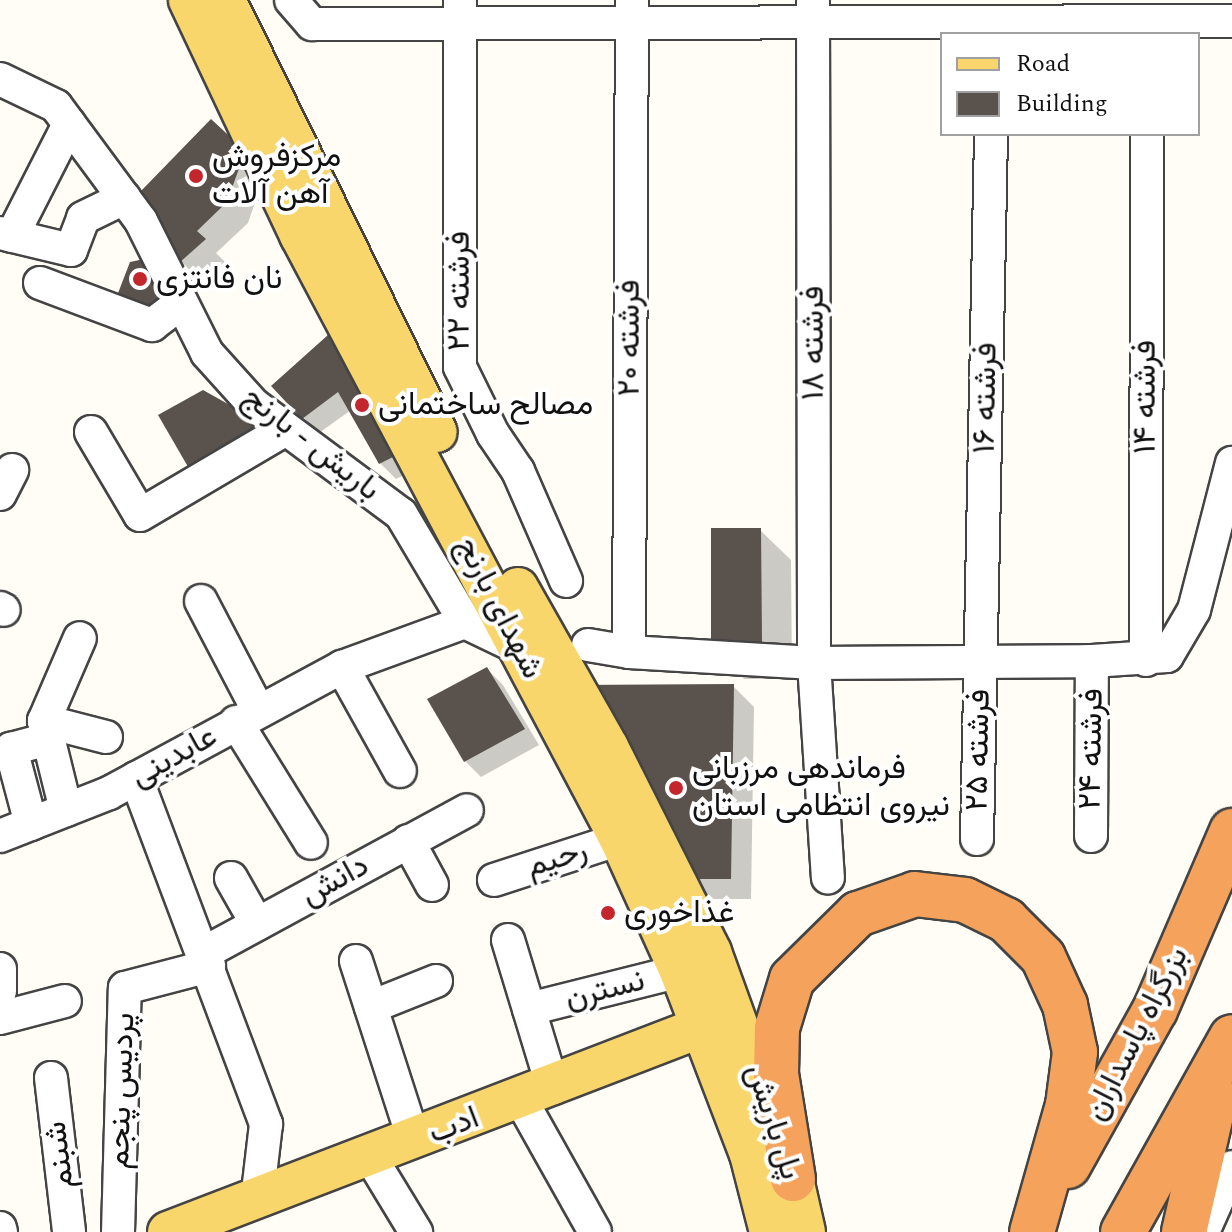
<!DOCTYPE html>
<meta charset="utf-8">
<style>
body{margin:0}
#map{position:relative;width:1232px;height:1232px;overflow:hidden;background:#fffdf5;font-family:Spectral,Vazirmatn,serif}
div>[style]{position:absolute}
.shadow>*{inset:0;background:#0003}
.building>*{inset:0;background:#5a524d}
.roads{filter:drop-shadow(2px 0 #444) drop-shadow(-2px 0 #444) drop-shadow(0 2px #444) drop-shadow(0 -2px #444)}
.minor>*{height:32px;margin:-16px;padding:0 16px;transform-origin:16px;border-radius:16px;background:#fff}
.major>*{height:40px;margin:-20px;padding:0 20px;transform-origin:20px;border-radius:20px;background:#f9d66b}
.highway>*{height:44px;margin:-22px;padding:0 22px;transform-origin:22px;border-radius:22px;background:#f5a25d}
.dots>*{width:22px;height:22px;translate:-50% -50%;box-sizing:border-box;border:4px solid #fff;border-radius:50%}
span{translate:-50% -50%;white-space:nowrap;text-align:center;line-height:1.15;-webkit-text-stroke:8px #fff;paint-order:stroke}
.poi-label{font-size:32px;color:#111}
.left{translate:0 -50%;text-align:left}
.street-label{font-size:32px;color:#111}
.legend{position:absolute;left:940px;top:32px;width:260px;height:104px;box-sizing:border-box;background:#fff;border:2px solid #a0a0a0;margin:0;padding:10px 14px;list-style:none;font-size:24px;color:#111}
.legend li{display:flex;align-items:center;gap:16px;height:40px}
.legend b{width:40px;border:2px solid #a0a0a0}
</style>
<div id="map">
<div class="shadow">
<div style="clip-path:polygon(211px 122px,262px 182px,248px 223px,216px 253px,225px 262px,201px 282px,181px 261px)"></div>
<div style="clip-path:polygon(338px 329px,416px 469px,396px 479px,380px 463px,351px 410px,319px 433px,303px 417px)"></div>
<div style="clip-path:polygon(760px 530px,791px 560px,792px 673px,783px 679px,744px 679px,713px 648px)"></div>
<div style="clip-path:polygon(487px 669px,503px 685px,539px 745px,481px 777px,465px 761px)"></div>
<div style="clip-path:polygon(733px 686px,754px 707px,751px 899px,693px 899px)"></div>
</div>
<div class="building">
<div style="clip-path:polygon(211px 119px,239px 145px,242px 160px,227px 202px,197px 231px,206px 239px,179px 263px,140px 192px)"></div>
<div style="clip-path:polygon(149px 258px,164px 295px,157px 306px,142px 312px,115px 301px,130px 262px)"></div>
<div style="clip-path:polygon(338px 326px,401px 453px,379px 464px,338px 392px,302px 419px,271px 386px)"></div>
<div style="clip-path:polygon(203px 390px,262px 423px,260px 432px,191px 472px,158px 415px)"></div>
<div style="clip-path:polygon(711px 528px,761px 528px,762px 642px,752px 649px,711px 649px)"></div>
<div style="clip-path:polygon(487px 667px,525px 729px,464px 762px,427px 699px)"></div>
<div style="clip-path:polygon(734px 684px,731px 879px,669px 879px,573px 685px)"></div>
</div>
<div class="roads">
<div class="minor">
<div style="left:291px;top:0;width:32px;rotate:49deg"></div>
<div style="left:312px;top:24px;width:920px;rotate:-0.19deg"></div>
<div style="left:460px;top:0;width:367px;rotate:90deg"></div>
<div style="left:460px;top:367px;width:75px;rotate:63.8deg"></div>
<div style="left:493px;top:434px;width:45px;rotate:56deg"></div>
<div style="left:518px;top:471px;width:120px;rotate:66.4deg"></div>
<div style="left:813px;top:0;width:663px;rotate:89.91deg"></div>
<div style="left:814px;top:663px;width:215px;rotate:86.3deg"></div>
<div style="left:0;top:79px;width:62px;rotate:25.7deg"></div>
<div style="left:56px;top:106px;width:143px;rotate:53.5deg"></div>
<div style="left:141px;top:221px;width:148px;rotate:63.4deg"></div>
<div style="left:207px;top:353px;width:70px;rotate:47.9deg"></div>
<div style="left:254px;top:405px;width:183px;rotate:36.6deg"></div>
<div style="left:401px;top:514px;width:126px;rotate:59.3deg"></div>
<div style="left:465px;top:622px;width:60px;rotate:25.7deg"></div>
<div style="left:0;top:233px;width:73px;rotate:13.5deg"></div>
<div style="left:71px;top:250px;width:34px;rotate:-69deg"></div>
<div style="left:83px;top:218px;width:46px;rotate:-26deg"></div>
<div style="left:12px;top:236px;width:126px;rotate:-63deg"></div>
<div style="left:40px;top:283px;width:120px;rotate:20.6deg"></div>
<div style="left:152px;top:325px;width:36px;rotate:-37deg"></div>
<div style="left:91px;top:432px;width:96px;rotate:59.4deg"></div>
<div style="left:140px;top:515px;width:169px;rotate:-30.5deg"></div>
<div style="left:0;top:494px;width:27px;rotate:-63deg"></div>
<div style="left:201px;top:601px;width:123px;rotate:62.4deg"></div>
<div style="left:0;top:608px;width:4px;rotate:27deg"></div>
<div style="left:588px;top:645px;width:42px;rotate:9.7deg"></div>
<div style="left:629px;top:652px;width:185px;rotate:3.4deg"></div>
<div style="left:814px;top:663px;width:278px;rotate:-0.4deg"></div>
<div style="left:1092px;top:661px;width:75px;rotate:-3.8deg"></div>
<div style="left:1167px;top:656px;width:53px;rotate:-59.6deg"></div>
<div style="left:1194px;top:610px;width:152px;rotate:-75.5deg"></div>
<div style="left:629px;top:652px;width:652px;rotate:-89.74deg"></div>
<div style="left:1146px;top:660px;width:526px;rotate:-89.89deg"></div>
<div style="left:342px;top:667px;width:119px;rotate:60.9deg"></div>
<div style="left:44px;top:721px;width:64px;rotate:14.5deg"></div>
<div style="left:236px;top:722px;width:142px;rotate:58.2deg"></div>
<div style="left:136px;top:778px;width:370px;rotate:69.4deg"></div>
<div style="left:266px;top:1124px;width:78px;rotate:96.7deg"></div>
<div style="left:66px;top:810px;width:92px;rotate:-103.9deg"></div>
<div style="left:44px;top:721px;width:90px;rotate:-66.6deg"></div>
<div style="left:31px;top:824px;width:78px;rotate:-104.9deg"></div>
<div style="left:11px;top:749px;width:38px;rotate:-15deg"></div>
<div style="left:0;top:836px;width:117px;rotate:-21.5deg"></div>
<div style="left:109px;top:793px;width:265px;rotate:-28.4deg"></div>
<div style="left:342px;top:667px;width:131px;rotate:-20.1deg"></div>
<div style="left:1091px;top:836px;width:175px;rotate:-89.7deg"></div>
<div style="left:977px;top:839px;width:705px;rotate:-88.86deg"></div>
<div style="left:408px;top:841px;width:50px;rotate:61.4deg"></div>
<div style="left:231px;top:878px;width:53px;rotate:60.5deg"></div>
<div style="left:494px;top:880px;width:133px;rotate:-18deg"></div>
<div style="left:508px;top:940px;width:155px;rotate:73.1deg"></div>
<div style="left:204px;top:953px;width:299px;rotate:-28.5deg"></div>
<div style="left:356px;top:961px;width:189px;rotate:72.1deg"></div>
<div style="left:0;top:969px;width:22px;rotate:90deg"></div>
<div style="left:371px;top:1007px;width:70px;rotate:-21.8deg"></div>
<div style="left:529px;top:1009px;width:156px;rotate:-14.1deg"></div>
<div style="left:0;top:1018px;width:67px;rotate:-14.7deg"></div>
<div style="left:51px;top:1078px;width:155px;rotate:83.3deg"></div>
<div style="left:521px;top:1100px;width:151px;rotate:60.7deg"></div>
<div style="left:371px;top:1158px;width:87px;rotate:58.7deg"></div>
<div style="left:0;top:1228px;width:4px;rotate:76deg"></div>
<div style="left:118px;top:1232px;width:244px;rotate:-88.4deg"></div>
<div style="left:125px;top:988px;width:87px;rotate:-14.7deg"></div>
<div style="left:1203px;top:1232px;width:71px;rotate:-66deg"></div>
</div>
<div class="major">
<div style="left:189px;top:0;width:260px;rotate:64.7deg"></div>
<div style="left:300px;top:235px;width:684px;rotate:62.09deg"></div>
<div style="left:620px;top:839px;width:145px;rotate:65.6deg"></div>
<div style="left:680px;top:971px;width:196px;rotate:69.1deg"></div>
<div style="left:750px;top:1154px;width:81px;rotate:75.6deg"></div>
<div style="left:225px;top:0;width:481px;rotate:63.9deg"></div>
<div style="left:518px;top:588px;width:183px;rotate:60.5deg"></div>
<div style="left:608px;top:747px;width:229px;rotate:63.3deg"></div>
<div style="left:711px;top:952px;width:241px;rotate:70.1deg"></div>
<div style="left:793px;top:1179px;width:54px;rotate:77.2deg"></div>
<div style="left:168px;top:1232px;width:597px;rotate:-21.02deg"></div>
</div>
<div class="highway">
<div style="left:1068px;top:1166px;width:179px;rotate:-60.9deg"></div>
<div style="left:1155px;top:1010px;width:195px;rotate:-66.7deg"></div>
<div style="left:793px;top:1179px;width:106px;rotate:-99.2deg"></div>
<div style="left:776px;top:1074px;width:46px;rotate:-88.8deg"></div>
<div style="left:777px;top:1028px;width:51px;rotate:-73deg"></div>
<div style="left:792px;top:979px;width:93px;rotate:-44.6deg"></div>
<div style="left:858px;top:914px;width:60px;rotate:-19.3deg"></div>
<div style="left:915px;top:894px;width:50px;rotate:6.8deg"></div>
<div style="left:965px;top:900px;width:46px;rotate:26deg"></div>
<div style="left:1006px;top:920px;width:52px;rotate:45deg"></div>
<div style="left:1043px;top:957px;width:53px;rotate:65.4deg"></div>
<div style="left:1065px;top:1005px;width:48px;rotate:78deg"></div>
<div style="left:1075px;top:1052px;width:53px;rotate:97.5deg"></div>
<div style="left:1068px;top:1105px;width:132px;rotate:105.8deg"></div>
<div style="left:1123px;top:1232px;width:223px;rotate:-60.8deg"></div>
<div style="left:1184px;top:1232px;width:138px;rotate:-77deg"></div>
</div>
</div>
<div class="dots">
<div style="left:196px;top:176px;background:#c4262e"></div>
<div style="left:140px;top:279px;background:#c4262e"></div>
<div style="left:362px;top:405px;background:#c4262e"></div>
<div style="left:676px;top:788px;background:#c4262e"></div>
<div style="left:608px;top:913px;background:#c4262e"></div>
</div>
<div class="poi-label">
<span class="left" style="left:212px;top:176px">مرکزفروش<br>آهن آلات</span>
<span class="left" style="left:156px;top:279px">نان فانتزی</span>
<span class="left" style="left:378px;top:405px">مصالح ساختمانی</span>
<span class="left" style="left:692px;top:788px">فرماندهی مرزبانی<br>نیروی انتظامی استان</span>
<span class="left" style="left:624px;top:913px">غذاخوری</span>
</div>
<div class="street-label">
<span style="left:460px;top:291px;rotate:-90deg">۲۲ فرشته</span>
<span style="left:630px;top:338px;rotate:-90deg">۲۰ فرشته</span>
<span style="left:814px;top:343px;rotate:-90deg">۱۸ فرشته</span>
<span style="left:1146px;top:397px;rotate:-90deg">۱۴ فرشته</span>
<span style="left:986px;top:398px;rotate:-89deg">۱۶ فرشته</span>
<span style="left:311px;top:444px;rotate:38deg">باریش - بارنج</span>
<span style="left:499px;top:608px;rotate:63deg">شهدای بارنج</span>
<span style="left:1092px;top:749px;rotate:-89deg">فرشته ۲۴</span>
<span style="left:979px;top:750px;rotate:-89deg">۲۵ فرشته</span>
<span style="left:174px;top:757px;rotate:-29deg">عابدینی</span>
<span style="left:557px;top:859px;rotate:-18deg">رحیم</span>
<span style="left:335px;top:881px;rotate:-29deg">دانش</span>
<span style="left:605px;top:990px;rotate:-14deg">نسترن</span>
<span style="left:1137px;top:1034px;rotate:-63deg">بزرگراه پاسداران</span>
<span style="left:122px;top:1091px;rotate:-88deg">پردیس پنجم</span>
<span style="left:773px;top:1122px;rotate:72deg">پل باریش</span>
<span style="left:454px;top:1126px;rotate:-21deg">ادب</span>
<span style="left:60px;top:1155px;rotate:-97deg">شبنم</span>
</div>
<ul class="legend">
<li><b style="height:10px;background:#f9d66b"></b>Road</li>
<li><b style="height:22px;background:#5a524d"></b>Building</li>
</ul>
</div>
